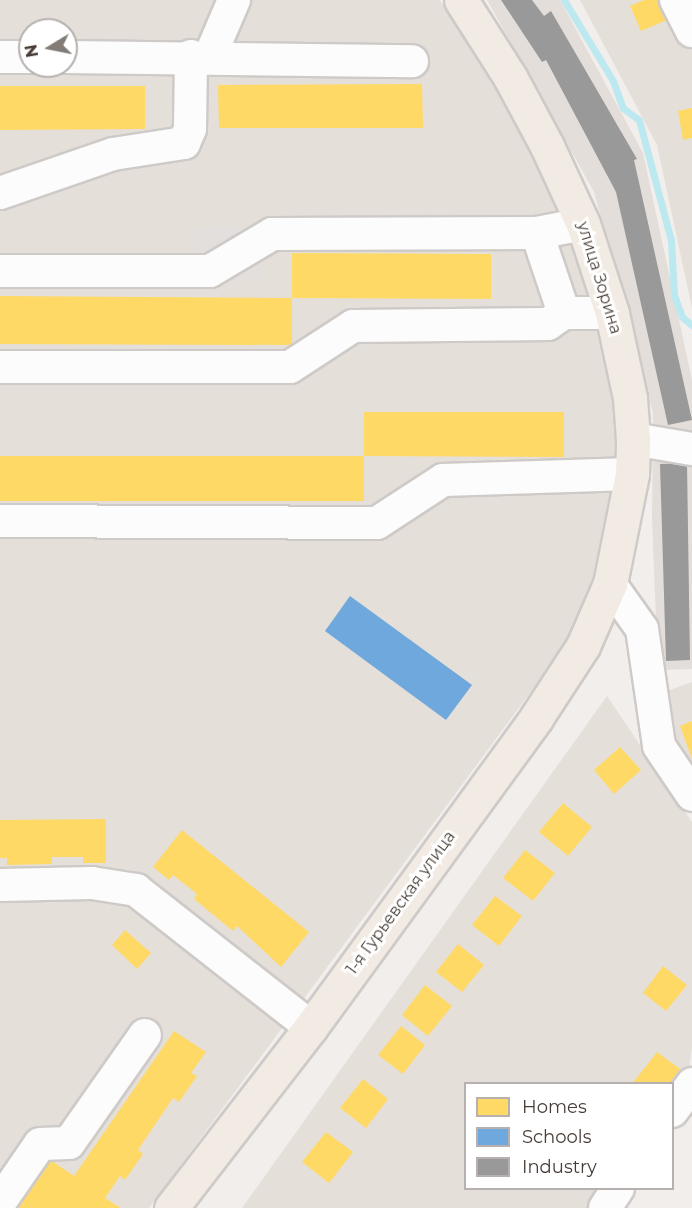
<!DOCTYPE html>
<meta charset="utf-8">
<style>
body{margin:0}
#map{position:relative;width:692px;height:1208px;overflow:hidden;background:#f1eeec;font-family:Montserrat,sans-serif}
div>[style]{position:absolute}
.residential>*{inset:0;background:#e5dfd9}
.industrial>*{inset:0;background:#e4dedb}
.parking>*{inset:0;background:#e3dfdd}
.homes>*{inset:0;background:#ffd966}
.schools>*{inset:0;background:#6fa8dc}
.industry>*{inset:0;background:#999}
.stream>*{height:7px;margin:-3.5px;padding:0 3.5px;transform-origin:3.5px;border-radius:3.5px;background:#bce8f0}
.roads{filter:drop-shadow(2px 0 #cecac8) drop-shadow(-2px 0 #cecac8) drop-shadow(0 2px #cecac8) drop-shadow(0 -2px #cecac8)}
.minor>*{height:32px;margin:-16px;padding:0 16px;transform-origin:16px;border-radius:16px;background:#fdfcfc}
.major>*{height:33px;margin:-16.5px;padding:0 16.5px;transform-origin:16.5px;border-radius:16.5px;background:#f2ebe4}
span{translate:-50% -50%;white-space:nowrap;text-align:center;line-height:1.15;-webkit-text-stroke:6px #fff;paint-order:stroke}
.street-label{font-size:16px;color:#483d37}
.legend{position:absolute;left:464px;top:1082px;width:210px;height:108px;box-sizing:border-box;background:#fff;border:2px solid #b6b1af;margin:0;padding:8px 10px;list-style:none;font-size:18px;color:#483d37}
.legend li{display:flex;align-items:center;gap:12px;height:30px}
.legend b{width:30px;border:2px solid #b6b1af}
.north{position:absolute;left:18px;top:18px;width:60px;height:60px;box-sizing:border-box;background:#fff;border:2px solid #b6b1af;border-radius:50%;rotate:260deg;font-size:16px;font-weight:700;line-height:24px;text-align:center;color:#483d37}
.north::after{content:'';display:block;margin:auto;width:21px;height:27px;background:#837b76;clip-path:polygon(50% 0,100% 100%,50% 72%,0 100%)}
</style>
<div id="map">
<div class="residential">
<div style="clip-path:polygon(evenodd,0 0,439px 0,468px 33px,555px 192px,610px 345px,618px 486px,586px 617px,149px 1208px,0 1208px,0 0,30px 30px,66px 30px,66px 66px,30px 66px,30px 30px)"></div>
<div style="clip-path:polygon(580px 0,669px 0,692px 51px,692px 308px,657px 145px)"></div>
<div style="clip-path:polygon(692px 682px,692px 778px,669px 744px,667px 691px)"></div>
<div style="clip-path:polygon(607px 696px,692px 822px,692px 1048px,688px 1075px,673px 1097px,672px 1084px,466px 1084px,466px 1188px,611px 1189px,598px 1208px,242px 1208px)"></div>
</div>
<div class="industrial">
<div style="clip-path:polygon(487px 0,560px 0,643px 153px,692px 380px,692px 669px,658px 670px,652px 519px,653px 413px,594px 192px)"></div>
</div>
<div class="parking">
<div style="clip-path:polygon(255px 226px,193px 263px,193px 227px)"></div>
<div style="clip-path:polygon(264px 252px,265px 279px,221px 281px)"></div>
</div>
<div class="homes">
<div style="clip-path:polygon(644px 0,660px 0,669px 19px,641px 31px,630px 6px)"></div>
<div style="clip-path:polygon(422px 84px,423px 128px,219px 128px,218px 85px)"></div>
<div style="clip-path:polygon(0 86px,145px 86px,145px 129px,0 130px)"></div>
<div style="clip-path:polygon(692px 108px,692px 138px,683px 140px,678px 111px)"></div>
<div style="clip-path:polygon(292px 253px,491px 254px,491px 299px,292px 298px)"></div>
<div style="clip-path:polygon(0 296px,292px 298px,292px 345px,0 344px)"></div>
<div style="clip-path:polygon(364px 412px,564px 412px,564px 457px,364px 456px,364px 501px,0 501px,0 456px,364px 456px)"></div>
<div style="clip-path:polygon(692px 721px,692px 759px,680px 726px)"></div>
<div style="clip-path:polygon(620px 747px,641px 770px,614px 794px,594px 770px)"></div>
<div style="clip-path:polygon(563px 803px,592px 827px,568px 856px,539px 832px)"></div>
<div style="clip-path:polygon(106px 819px,106px 863px,83px 863px,83px 857px,52px 857px,52px 864px,7px 865px,7px 858px,0 858px,0 820px)"></div>
<div style="clip-path:polygon(182px 830px,309px 932px,281px 967px,237px 926px,233px 931px,194px 899px,197px 894px,173px 875px,169px 880px,153px 867px)"></div>
<div style="clip-path:polygon(525px 850px,555px 873px,533px 901px,503px 878px)"></div>
<div style="clip-path:polygon(495px 896px,522px 916px,499px 946px,472px 925px)"></div>
<div style="clip-path:polygon(125px 930px,151px 953px,137px 969px,112px 945px)"></div>
<div style="clip-path:polygon(458px 944px,484px 965px,462px 992px,436px 972px)"></div>
<div style="clip-path:polygon(663px 966px,687px 985px,666px 1011px,643px 993px)"></div>
<div style="clip-path:polygon(425px 985px,452px 1006px,428px 1036px,402px 1015px)"></div>
<div style="clip-path:polygon(401px 1026px,425px 1045px,403px 1074px,378px 1055px)"></div>
<div style="clip-path:polygon(174px 1031px,206px 1052px,191px 1073px,197px 1076px,179px 1102px,173px 1098px,138px 1150px,143px 1154px,125px 1180px,120px 1176px,105px 1198px,121px 1208px,14px 1208px,36px 1168px,41px 1171px,49px 1159px,74px 1176px)"></div>
<div style="clip-path:polygon(657px 1052px,680px 1069px,669px 1084px,632px 1084px)"></div>
<div style="clip-path:polygon(363px 1079px,388px 1099px,366px 1128px,340px 1108px)"></div>
<div style="clip-path:polygon(326px 1132px,353px 1152px,329px 1183px,302px 1162px)"></div>
</div>
<div class="schools">
<div style="clip-path:polygon(350px 596px,472px 685px,446px 720px,325px 631px)"></div>
</div>
<div class="industry">
<div style="clip-path:polygon(501px 0,532px 0,544px 16px,551px 11px,637px 159px,634px 160px,692px 420px,668px 425px,616px 192px,546px 60px,542px 62px)"></div>
<div style="clip-path:polygon(687px 463px,690px 660px,666px 661px,660px 464px)"></div>
</div>
<div class="stream">
<div style="left:564px;top:0;width:95px;rotate:58.8deg"></div>
<div style="left:613px;top:81px;width:29px;rotate:70deg"></div>
<div style="left:623px;top:108px;width:20px;rotate:37deg"></div>
<div style="left:639px;top:120px;width:124px;rotate:75.1deg"></div>
<div style="left:671px;top:240px;width:55px;rotate:86.9deg"></div>
<div style="left:674px;top:295px;width:23px;rotate:70deg"></div>
<div style="left:682px;top:317px;width:13px;rotate:39deg"></div>
</div>
<div class="roads">
<div class="minor">
<div style="left:676px;top:0;width:35px;rotate:63deg"></div>
<div style="left:210px;top:56px;width:61px;rotate:-66.8deg"></div>
<div style="left:0;top:57px;width:30px"></div>
<div style="left:66px;top:57px;width:346px;rotate:0.7deg"></div>
<div style="left:0;top:193px;width:120px;rotate:-19deg"></div>
<div style="left:113px;top:154px;width:72px;rotate:-8.8deg"></div>
<div style="left:184px;top:143px;width:15px;rotate:-67deg"></div>
<div style="left:190px;top:129px;width:73px;rotate:-89.2deg"></div>
<div style="left:537px;top:233px;width:84px;rotate:71.4deg"></div>
<div style="left:0;top:271px;width:210px"></div>
<div style="left:210px;top:271px;width:72px;rotate:-30.8deg"></div>
<div style="left:272px;top:234px;width:265px;rotate:-0.2deg"></div>
<div style="left:537px;top:233px;width:47px;rotate:-11.1deg"></div>
<div style="left:0;top:367px;width:290px"></div>
<div style="left:290px;top:367px;width:75px;rotate:-33.1deg"></div>
<div style="left:353px;top:326px;width:195px;rotate:-0.6deg"></div>
<div style="left:548px;top:324px;width:19px;rotate:-35deg"></div>
<div style="left:564px;top:313px;width:48px"></div>
<div style="left:633px;top:439px;width:60px;rotate:9.6deg"></div>
<div style="left:0;top:521px;width:377px;rotate:0.3deg"></div>
<div style="left:377px;top:523px;width:79px;rotate:-33.1deg"></div>
<div style="left:443px;top:480px;width:189px;rotate:-1.8deg"></div>
<div style="left:610px;top:584px;width:55px;rotate:54.6deg"></div>
<div style="left:642px;top:629px;width:118px;rotate:81.7deg"></div>
<div style="left:659px;top:746px;width:59px;rotate:56deg"></div>
<div style="left:0;top:885px;width:92px;rotate:-1.2deg"></div>
<div style="left:92px;top:883px;width:45px;rotate:9deg"></div>
<div style="left:136px;top:890px;width:222px;rotate:38.1deg"></div>
<div style="left:672px;top:1111px;width:34px;rotate:-53deg"></div>
<div style="left:0;top:1202px;width:70px;rotate:-55.4deg"></div>
<div style="left:40px;top:1144px;width:29px;rotate:-2deg"></div>
<div style="left:69px;top:1143px;width:132px;rotate:-54.9deg"></div>
<div style="left:605px;top:1208px;width:24px;rotate:-57deg"></div>
</div>
<div class="major">
<div style="left:171px;top:1208px;width:229px;rotate:-52.3deg"></div>
<div style="left:311px;top:1027px;width:382px;rotate:-53.9deg"></div>
<div style="left:536px;top:718px;width:86px;rotate:-56.9deg"></div>
<div style="left:583px;top:646px;width:68px;rotate:-66.5deg"></div>
<div style="left:610px;top:584px;width:112px;rotate:-78.7deg"></div>
<div style="left:632px;top:474px;width:35px;rotate:-88deg"></div>
<div style="left:633px;top:439px;width:41px;rotate:-94.2deg"></div>
<div style="left:630px;top:398px;width:87px;rotate:-102deg"></div>
<div style="left:612px;top:313px;width:94px;rotate:-108deg"></div>
<div style="left:583px;top:224px;width:86px;rotate:-114.8deg"></div>
<div style="left:547px;top:146px;width:78px;rotate:-118.2deg"></div>
<div style="left:510px;top:77px;width:91px;rotate:-122.5deg"></div>
</div>
</div>
<div class="street-label">
<span style="left:599px;top:278px;rotate:73deg">улица Зорина</span>
<span style="left:401px;top:903px;rotate:-54deg">1-я Гурьевская улица</span>
</div>
<ul class="legend">
<li><b style="height:16px;background:#ffd966"></b>Homes</li>
<li><b style="height:16px;background:#6fa8dc"></b>Schools</li>
<li><b style="height:16px;background:#999"></b>Industry</li>
</ul>
<div class="north">N</div>
</div>
